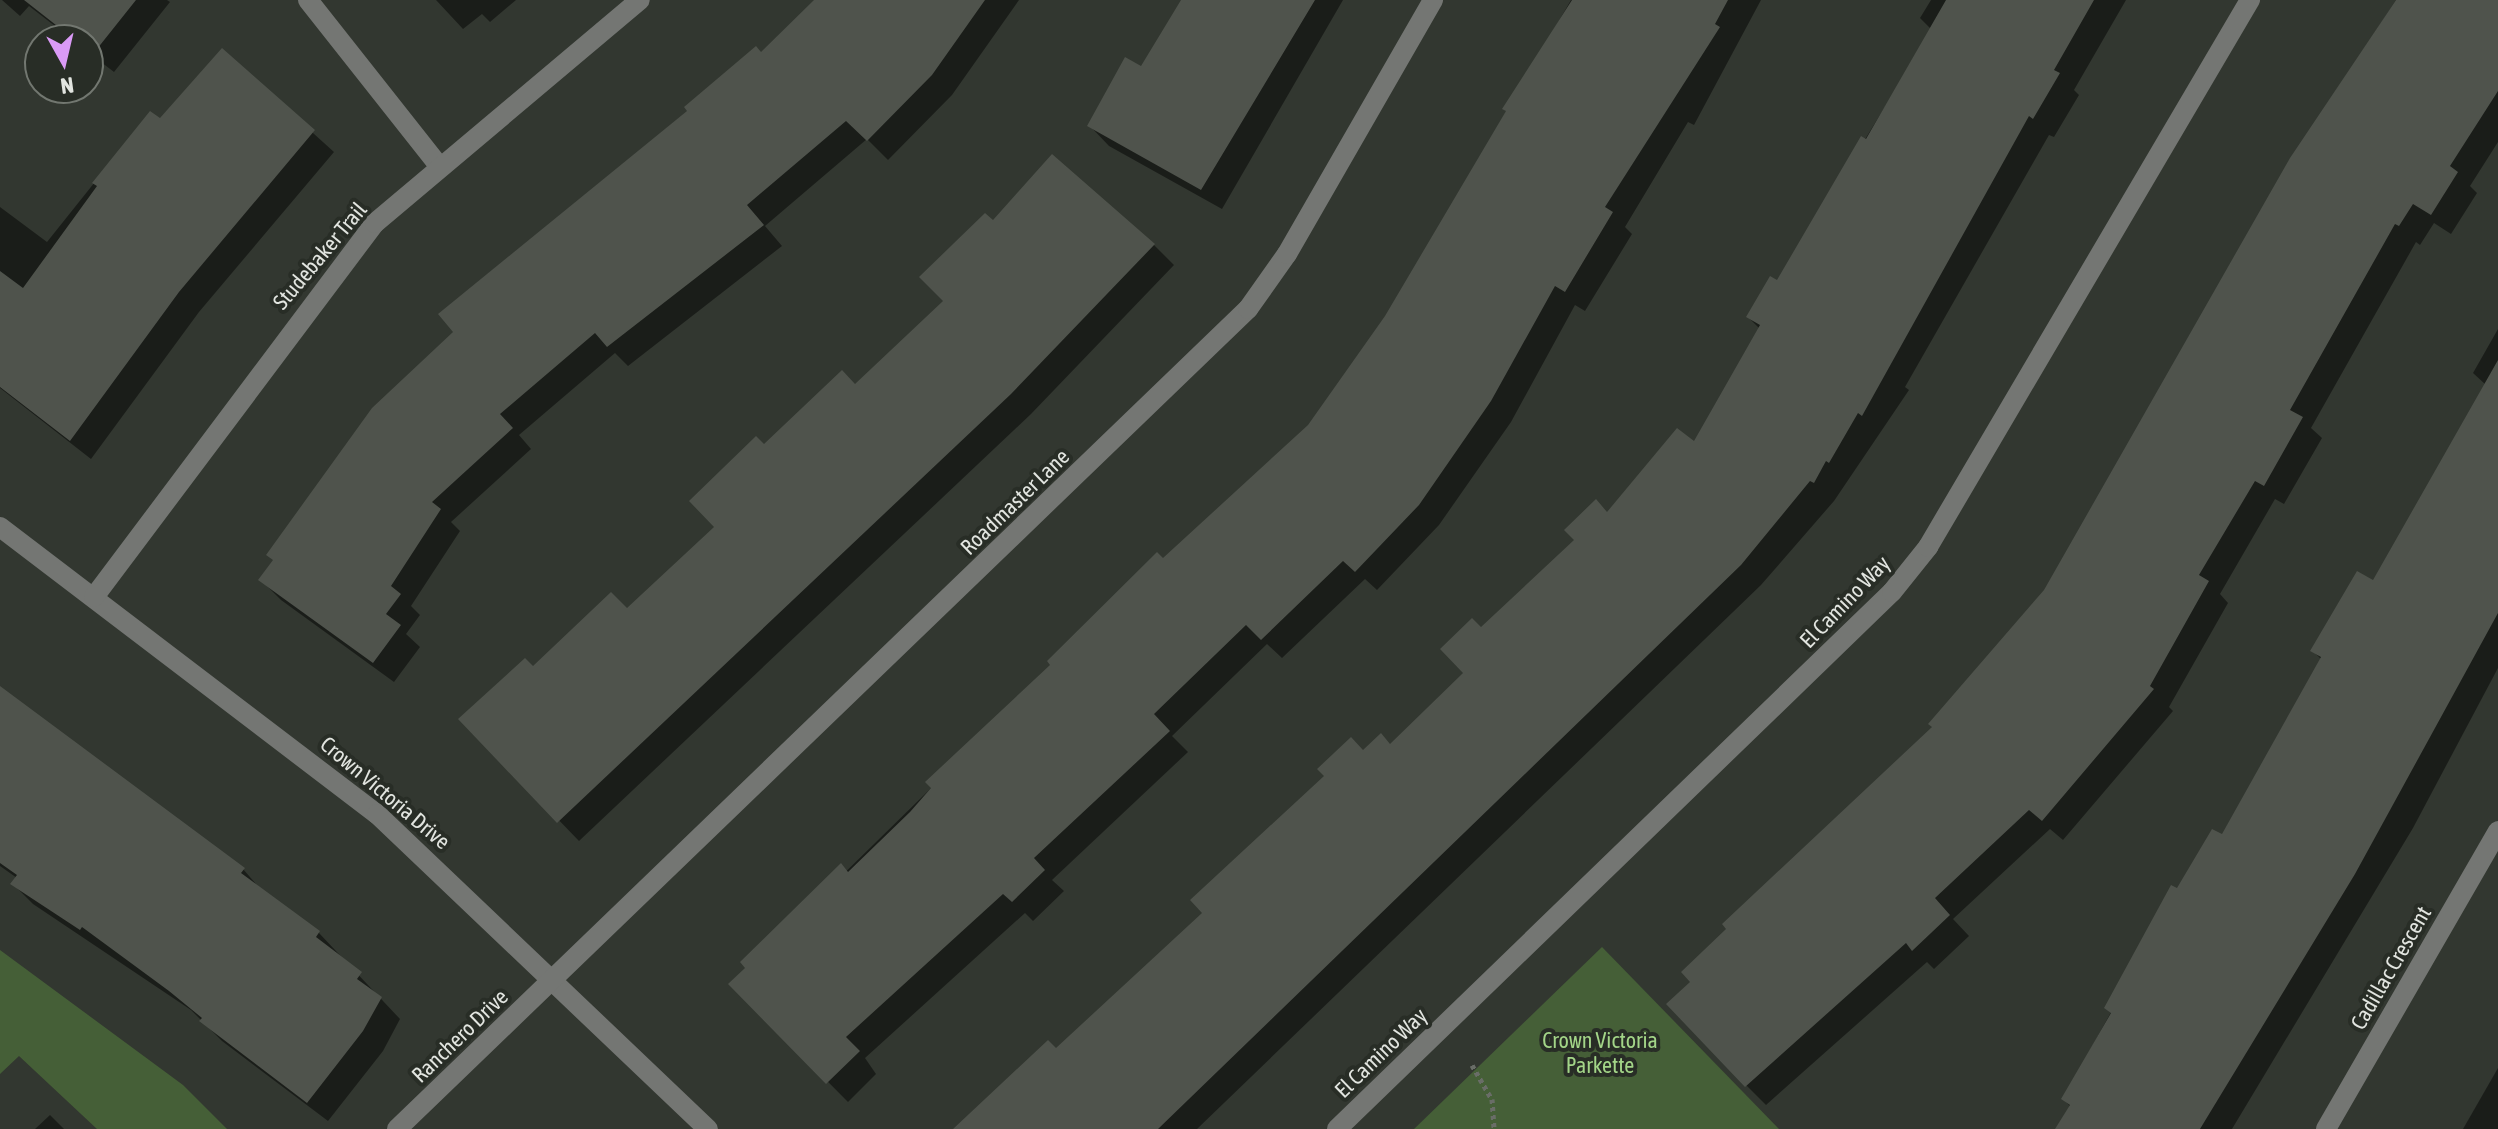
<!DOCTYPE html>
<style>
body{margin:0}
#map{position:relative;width:2498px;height:1129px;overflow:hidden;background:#323730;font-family:"Asap Condensed",sans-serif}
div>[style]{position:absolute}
.green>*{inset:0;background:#455f37}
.shadow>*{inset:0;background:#0007}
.building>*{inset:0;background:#4f534c}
.path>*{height:5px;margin-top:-2.5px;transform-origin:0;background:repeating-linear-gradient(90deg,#696d67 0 4px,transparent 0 8px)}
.minor>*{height:20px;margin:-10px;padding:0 10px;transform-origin:10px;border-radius:10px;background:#747673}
span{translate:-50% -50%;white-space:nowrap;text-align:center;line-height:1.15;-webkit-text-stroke:8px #282d26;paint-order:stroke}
.street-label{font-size:22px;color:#e2e5e0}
.park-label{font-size:22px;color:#a3d588}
.north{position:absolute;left:24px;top:24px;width:80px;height:80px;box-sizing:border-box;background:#282d26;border:2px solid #727770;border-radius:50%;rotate:172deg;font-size:22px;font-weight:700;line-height:32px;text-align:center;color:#e2e5e0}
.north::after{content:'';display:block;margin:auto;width:28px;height:36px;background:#da9af6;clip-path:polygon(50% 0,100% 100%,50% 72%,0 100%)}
</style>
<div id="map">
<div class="green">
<div style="clip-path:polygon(1602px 947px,1779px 1129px,1414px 1129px)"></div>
<div style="clip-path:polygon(0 950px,183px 1085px,227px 1129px,97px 1129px,19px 1056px,0 1074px)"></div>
</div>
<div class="shadow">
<div style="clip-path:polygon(2px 0,167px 0,170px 2px,114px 72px,88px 52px,88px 40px,73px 40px,29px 6px,20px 16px)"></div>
<div style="clip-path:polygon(436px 0,516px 0,490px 22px,482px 14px,463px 29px)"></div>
<div style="clip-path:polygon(817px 0,1019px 0,952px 95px,888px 160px,867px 139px,765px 226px,782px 246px,628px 366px,615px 353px,519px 435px,531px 449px,451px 522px,460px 531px,411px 606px,420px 615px,406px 634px,420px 647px,394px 682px,281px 600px,261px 580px)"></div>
<div style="clip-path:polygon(1183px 0,1343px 0,1222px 209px,1109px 146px,1089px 125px,1142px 69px)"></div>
<div style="clip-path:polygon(1571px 0,1761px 0,1694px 125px,1688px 122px,1625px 227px,1632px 234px,1585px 311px,1575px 305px,1511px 422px,1439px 525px,1377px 590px,1365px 579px,1282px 658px,1267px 644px,1172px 736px,1188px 752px,1052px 880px,1064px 891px,1033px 921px,1025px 913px,865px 1058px,876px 1074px,848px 1102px,731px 984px,1163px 561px,1309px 426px,1387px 317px)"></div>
<div style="clip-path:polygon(1931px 0,2126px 0,2074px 90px,2079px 95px,2054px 137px,2049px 135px,1905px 387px,1909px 390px,1834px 501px,1761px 585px,1197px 1129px,957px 1129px,1056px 1051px,1205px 913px,1363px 752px,1391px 746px,1466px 673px,1481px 630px,1694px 444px,1760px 329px,1748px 317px,1777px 283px,1932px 30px,1920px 18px)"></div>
<div style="clip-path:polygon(2396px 0,2498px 0,2498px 142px,2470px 186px,2477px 193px,2451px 234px,2434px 223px,2420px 245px,2416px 242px,2311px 428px,2322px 438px,2284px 504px,2275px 499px,2220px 594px,2228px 603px,2169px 707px,2173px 711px,2063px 840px,2050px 829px,1953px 919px,1969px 936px,1934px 969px,1927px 962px,1766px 1105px,1746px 1085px,1692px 982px,1935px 728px,2045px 591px,2292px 159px)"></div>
<div style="clip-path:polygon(222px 51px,334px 152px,199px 312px,91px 459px,0 388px,0 207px,47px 242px,150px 113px,160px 121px)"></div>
<div style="clip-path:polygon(993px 223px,1154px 245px,1174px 265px,1031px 414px,579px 841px,461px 719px,627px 611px,717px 527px,764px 447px,855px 387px,946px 301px)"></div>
<div style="clip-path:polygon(2498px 329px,2498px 668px,2413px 828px,2232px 1129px,2057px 1129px,2071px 1107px,2063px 1099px,2178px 891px,2222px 837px,2322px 660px,2312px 650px,2373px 583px,2486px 385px,2473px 373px)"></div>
<div style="clip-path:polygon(0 690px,243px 869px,262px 891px,319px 933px,400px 1019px,383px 1051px,328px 1121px,222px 1041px,191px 1010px,33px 904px,13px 884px,17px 878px,0 866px)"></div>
<div style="clip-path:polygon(2498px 1068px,2498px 1129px,2463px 1129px)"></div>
<div style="clip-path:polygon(50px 1115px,64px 1129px,35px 1129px)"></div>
</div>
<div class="building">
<div style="clip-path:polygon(24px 0,136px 0,93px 54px,88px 40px,75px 40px)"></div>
<div style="clip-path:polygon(814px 0,985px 0,932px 75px,867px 141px,846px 121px,747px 205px,764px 225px,607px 347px,595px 333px,500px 414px,513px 428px,432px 502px,441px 509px,391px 586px,401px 594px,386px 614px,401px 625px,373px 663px,258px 580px,273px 560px,266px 555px,372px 408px,453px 332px,438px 314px,687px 111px,684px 107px,756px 46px,761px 52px)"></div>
<div style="clip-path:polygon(1181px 0,1315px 0,1201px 190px,1087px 126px,1125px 57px,1141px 66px)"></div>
<div style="clip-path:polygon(1572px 0,1728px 0,1715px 24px,1720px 27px,1605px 207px,1613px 212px,1565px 292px,1555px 286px,1491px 401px,1419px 505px,1355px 572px,1343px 561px,1261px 640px,1246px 625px,1154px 714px,1170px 731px,1034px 858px,1045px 870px,1012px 902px,1003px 894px,846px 1037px,860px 1051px,826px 1084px,728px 984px,745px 968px,740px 962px,841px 863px,848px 872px,910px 812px,931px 788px,925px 782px,1050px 665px,1047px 661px,1157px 552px,1163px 558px,1308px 425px,1385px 316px,1506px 111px,1502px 109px)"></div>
<div style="clip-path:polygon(1946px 0,2094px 0,2054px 70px,2060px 73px,2033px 119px,2029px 116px,1862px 416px,1858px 413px,1829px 463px,1826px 461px,1814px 483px,1810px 481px,1741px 565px,1158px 1129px,953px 1129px,1048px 1040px,1056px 1048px,1202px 913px,1190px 900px,1324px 776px,1317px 769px,1351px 737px,1363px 750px,1381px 733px,1390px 744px,1463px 673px,1440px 649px,1472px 618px,1481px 627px,1574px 540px,1564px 530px,1596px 499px,1607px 512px,1677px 428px,1694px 441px,1760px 325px,1746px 317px,1770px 276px,1777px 280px,1861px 136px,1866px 139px)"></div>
<div style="clip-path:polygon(2396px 0,2498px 0,2498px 91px,2450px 166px,2458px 172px,2431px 215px,2413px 204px,2399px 226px,2395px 224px,2290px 410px,2303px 417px,2264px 486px,2255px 481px,2199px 575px,2209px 581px,2150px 686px,2154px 689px,2042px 821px,2029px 810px,1935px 898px,1950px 915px,1912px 951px,1906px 943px,1745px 1087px,1666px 1004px,1690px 982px,1681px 972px,1726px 929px,1722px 924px,1932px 727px,1928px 724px,2044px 590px,2290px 158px)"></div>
<div style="clip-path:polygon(222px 48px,315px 130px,179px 292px,70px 441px,0 387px,0 271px,23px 288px,97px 186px,92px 183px,150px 111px,160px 118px)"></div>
<div style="clip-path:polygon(1052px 154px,1155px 244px,1011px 394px,557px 823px,458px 719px,525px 658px,533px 666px,611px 592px,627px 608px,714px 527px,689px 501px,756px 436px,764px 444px,842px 370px,855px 384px,943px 301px,919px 277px,985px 213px,993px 220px)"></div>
<div style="clip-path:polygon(2498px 360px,2498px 613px,2355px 874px,2200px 1129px,2055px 1129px,2070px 1105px,2061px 1099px,2111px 1013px,2104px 1008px,2171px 885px,2177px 888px,2212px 829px,2222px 834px,2321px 657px,2310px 651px,2357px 571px,2373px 580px)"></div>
<div style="clip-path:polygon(0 686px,245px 868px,241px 873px,320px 931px,316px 937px,362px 972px,357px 979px,382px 997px,363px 1031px,307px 1103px,199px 1021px,202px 1018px,169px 991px,82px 927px,80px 930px,10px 884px,17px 875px,0 863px)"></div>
</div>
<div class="path">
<div style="left:1472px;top:1065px;width:39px;rotate:60deg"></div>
<div style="left:1492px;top:1099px;width:30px;rotate:86deg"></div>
</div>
<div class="minor">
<div style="left:308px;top:0;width:213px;rotate:51.7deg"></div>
<div style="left:0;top:527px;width:474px;rotate:37.3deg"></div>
<div style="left:377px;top:814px;width:457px;rotate:43.6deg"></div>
<div style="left:94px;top:597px;width:468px;rotate:-53.1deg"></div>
<div style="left:375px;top:223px;width:346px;rotate:-40.1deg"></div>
<div style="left:397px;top:1129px;width:1182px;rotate:-43.94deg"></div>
<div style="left:1248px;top:309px;width:67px;rotate:-54.7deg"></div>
<div style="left:1287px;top:254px;width:293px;rotate:-60.1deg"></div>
<div style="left:1337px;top:1129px;width:772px;rotate:-44.06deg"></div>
<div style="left:1892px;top:592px;width:58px;rotate:-51.3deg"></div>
<div style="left:1928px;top:547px;width:635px;rotate:-59.52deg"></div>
<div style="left:2326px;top:1129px;width:344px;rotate:-60deg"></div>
</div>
<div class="street-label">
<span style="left:320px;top:256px;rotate:-50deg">Studebaker Trail</span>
<span style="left:1015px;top:502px;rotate:-44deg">Roadmaster Lane</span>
<span style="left:1845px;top:602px;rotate:-46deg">El Camino Way</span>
<span style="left:385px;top:793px;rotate:40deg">Crown Victoria Drive</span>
<span style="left:2391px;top:968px;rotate:-60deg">Cadillac Crescent</span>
<span style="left:460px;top:1036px;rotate:-44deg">Ranchero Drive</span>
<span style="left:1381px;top:1053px;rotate:-44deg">El Camino Way</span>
</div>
<div class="park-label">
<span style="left:1600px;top:1053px">Crown Victoria<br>Parkette</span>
</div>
<div class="north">N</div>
</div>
